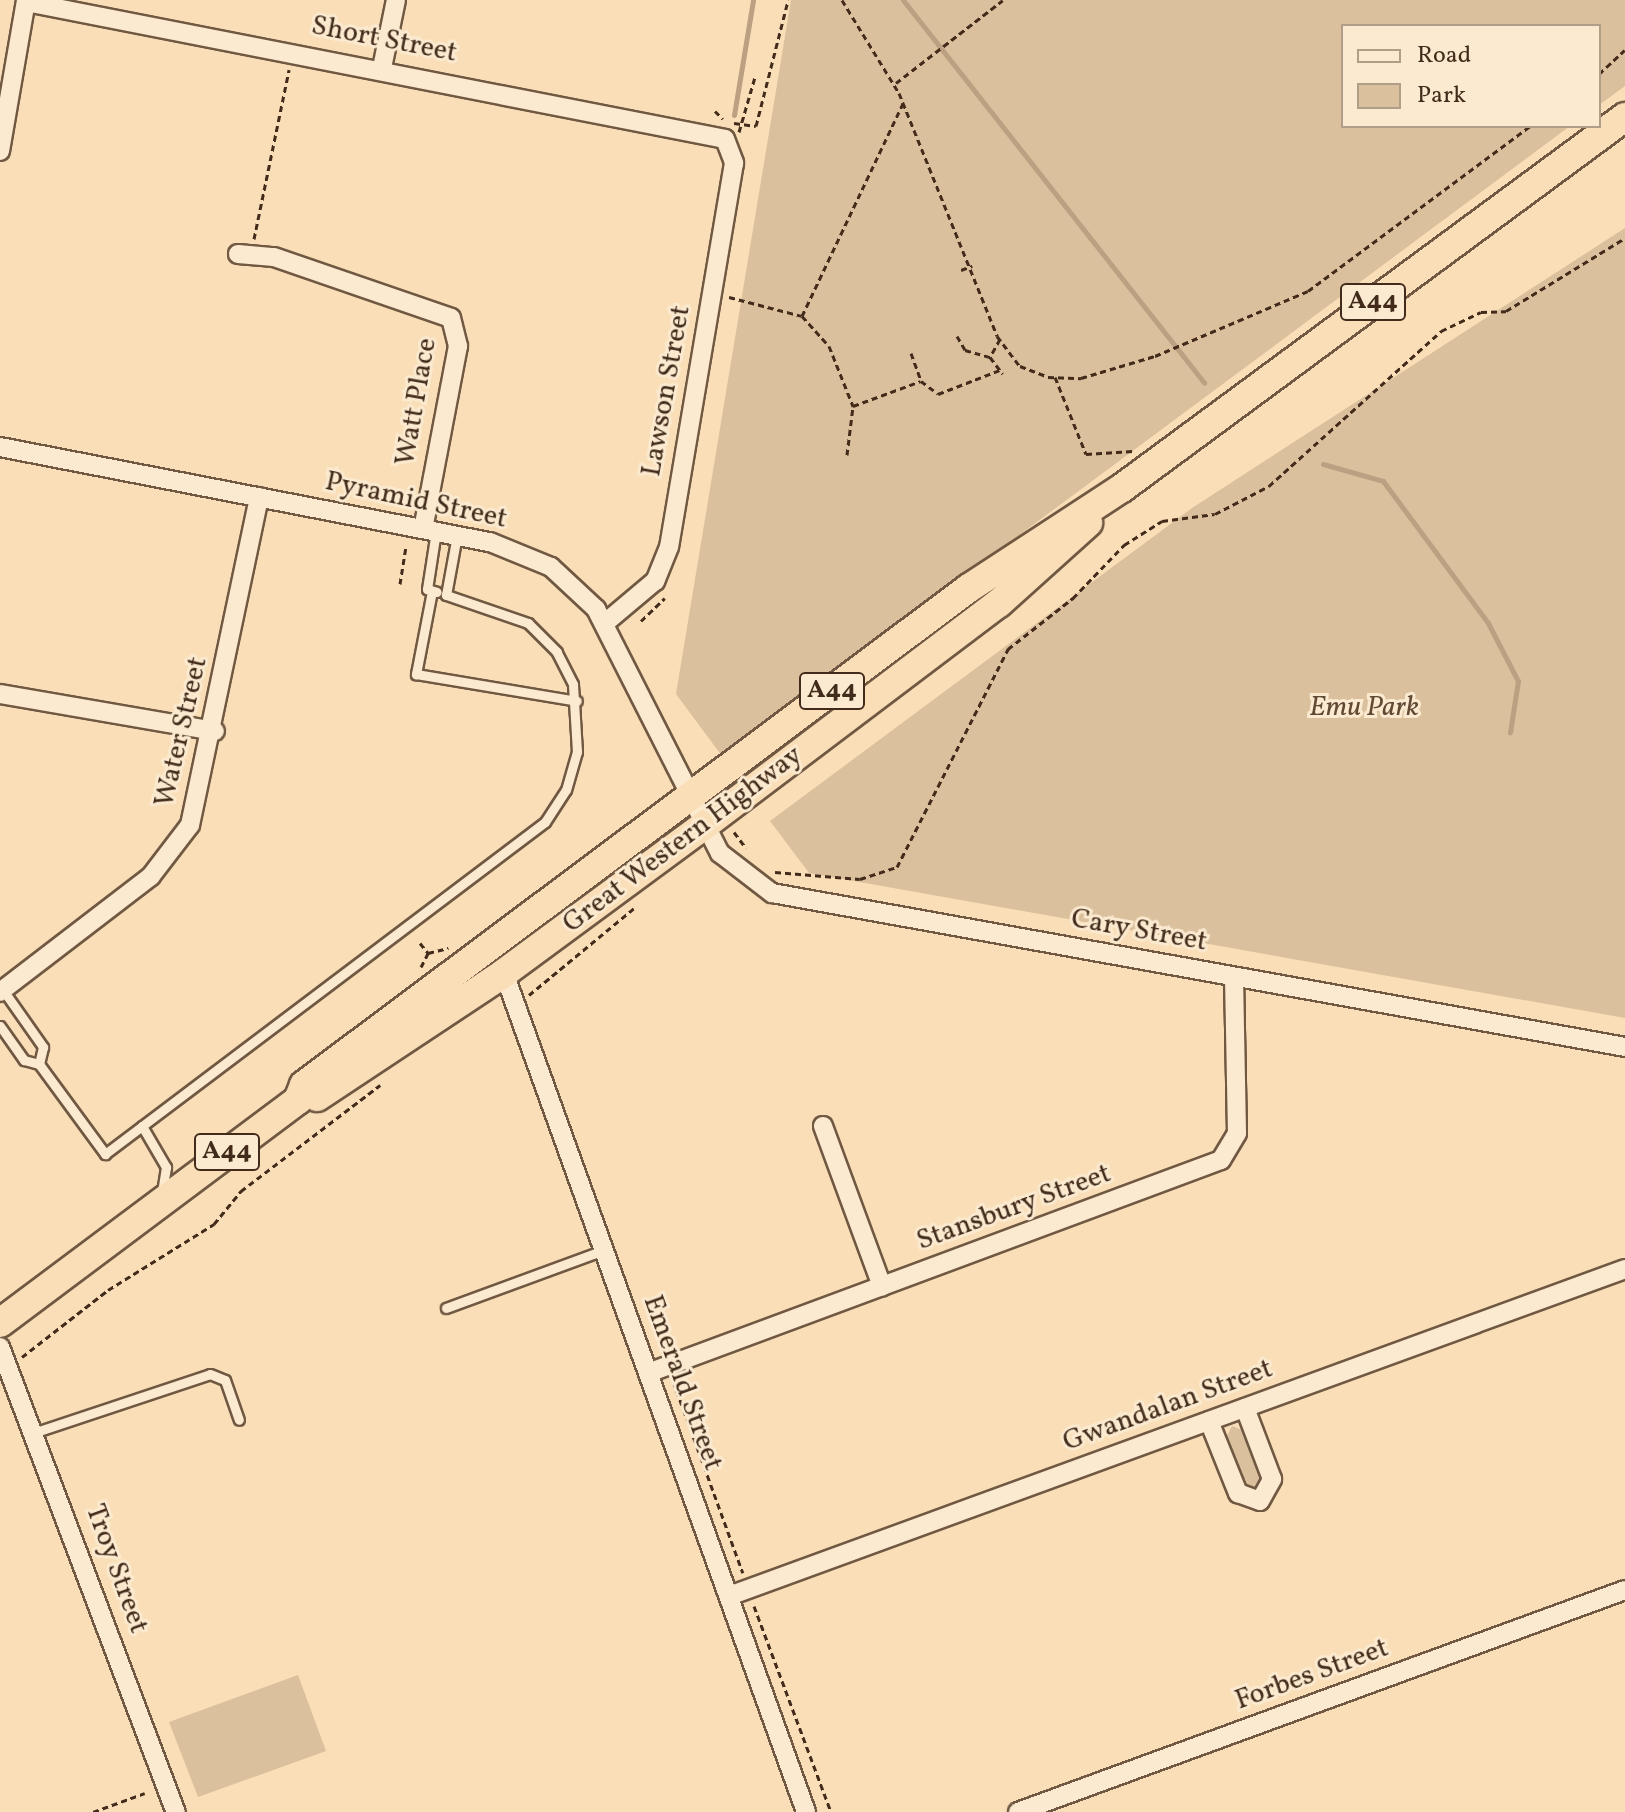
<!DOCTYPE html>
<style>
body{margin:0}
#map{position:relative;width:1625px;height:1812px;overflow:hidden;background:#f9deb7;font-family:Vollkorn,serif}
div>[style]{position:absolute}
.green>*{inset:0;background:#dac09c}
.stream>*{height:5px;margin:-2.5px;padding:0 2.5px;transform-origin:2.5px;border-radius:2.5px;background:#bba182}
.path>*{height:3px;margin-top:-1.5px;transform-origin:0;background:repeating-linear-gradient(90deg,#432b1b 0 6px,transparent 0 10px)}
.roads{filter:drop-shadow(2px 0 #705842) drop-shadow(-2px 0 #705842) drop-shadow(0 2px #705842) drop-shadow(0 -2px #705842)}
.service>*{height:9px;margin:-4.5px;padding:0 4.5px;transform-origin:4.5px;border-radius:4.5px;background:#fbead0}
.minor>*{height:18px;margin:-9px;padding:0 9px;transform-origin:9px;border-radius:9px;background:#fbead0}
.trunk>*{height:28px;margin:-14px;padding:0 14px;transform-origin:14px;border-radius:14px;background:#f9deb7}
span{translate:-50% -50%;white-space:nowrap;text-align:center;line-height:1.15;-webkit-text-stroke:6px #fbead0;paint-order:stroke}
.shield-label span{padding:2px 6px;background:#fbead0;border:2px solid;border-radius:6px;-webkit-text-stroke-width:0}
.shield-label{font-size:26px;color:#432b1b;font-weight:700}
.street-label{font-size:28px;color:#432b1b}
.park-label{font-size:28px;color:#614935;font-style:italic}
.legend{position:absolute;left:1341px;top:24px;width:260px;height:104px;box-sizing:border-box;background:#fbead0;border:2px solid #b19e88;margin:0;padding:10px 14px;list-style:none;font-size:24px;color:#432b1b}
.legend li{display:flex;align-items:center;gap:16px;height:40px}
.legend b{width:40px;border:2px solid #b19e88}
</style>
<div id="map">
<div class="green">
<div style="clip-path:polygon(791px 0,1625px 0,1625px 86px,1599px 105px,1599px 26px,1343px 26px,1343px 126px,1570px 126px,722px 756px,676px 694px)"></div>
<div style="clip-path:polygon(1625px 228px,1625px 1018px,809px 873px,770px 821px,1192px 508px)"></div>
<div style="clip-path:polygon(1232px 1426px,1245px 1431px,1262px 1479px,1256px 1491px,1243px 1486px,1226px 1438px)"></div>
<div style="clip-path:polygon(298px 1675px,326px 1751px,198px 1797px,169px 1722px)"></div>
</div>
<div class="stream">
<div style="left:903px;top:0;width:487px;rotate:51.8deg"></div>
<div style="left:734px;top:115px;width:117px;rotate:-80.6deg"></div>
<div style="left:1323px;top:464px;width:62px;rotate:15.8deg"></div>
<div style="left:1383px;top:481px;width:177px;rotate:53.5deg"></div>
<div style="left:1488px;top:623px;width:65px;rotate:62.7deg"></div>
<div style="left:1518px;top:681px;width:52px;rotate:98.9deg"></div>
</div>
<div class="path">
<div style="left:842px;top:0;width:109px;rotate:58.5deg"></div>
<div style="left:899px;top:93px;width:262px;rotate:68deg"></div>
<div style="left:997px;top:336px;width:38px;rotate:53deg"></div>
<div style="left:1020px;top:366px;width:30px;rotate:21deg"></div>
<div style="left:1048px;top:377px;width:33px;rotate:2deg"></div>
<div style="left:1081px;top:378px;width:77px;rotate:-16.6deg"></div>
<div style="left:1155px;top:356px;width:166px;rotate:-23deg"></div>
<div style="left:1308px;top:291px;width:277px;rotate:-36.6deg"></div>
<div style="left:1599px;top:74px;width:35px;rotate:-43deg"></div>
<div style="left:896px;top:83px;width:135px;rotate:-37.8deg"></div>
<div style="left:715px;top:111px;width:11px;rotate:45deg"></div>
<div style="left:734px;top:123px;width:22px;rotate:8deg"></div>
<div style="left:756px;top:126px;width:130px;rotate:-75.7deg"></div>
<div style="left:739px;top:132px;width:57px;rotate:-73.8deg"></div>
<div style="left:254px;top:239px;width:173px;rotate:-78.3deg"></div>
<div style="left:961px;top:270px;width:12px;rotate:-20deg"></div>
<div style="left:729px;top:297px;width:75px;rotate:14.6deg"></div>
<div style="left:802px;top:316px;width:40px;rotate:48deg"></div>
<div style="left:829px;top:346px;width:65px;rotate:68.2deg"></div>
<div style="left:853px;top:406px;width:72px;rotate:-20.2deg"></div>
<div style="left:921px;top:381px;width:21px;rotate:37deg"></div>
<div style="left:938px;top:394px;width:66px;rotate:-21.2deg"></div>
<div style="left:802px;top:316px;width:236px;rotate:-64.6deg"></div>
<div style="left:957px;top:336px;width:16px;rotate:60deg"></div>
<div style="left:965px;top:350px;width:26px;rotate:16deg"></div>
<div style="left:1000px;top:339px;width:21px;rotate:119deg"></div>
<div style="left:990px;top:357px;width:21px;rotate:53deg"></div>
<div style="left:911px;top:353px;width:30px;rotate:70deg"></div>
<div style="left:1055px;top:377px;width:83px;rotate:68.1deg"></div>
<div style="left:1086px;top:454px;width:47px;rotate:-3.7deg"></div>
<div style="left:847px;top:455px;width:49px;rotate:-83deg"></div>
<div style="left:400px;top:584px;width:36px;rotate:-81deg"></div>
<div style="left:641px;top:621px;width:33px;rotate:-44deg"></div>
<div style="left:734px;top:832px;width:20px;rotate:53deg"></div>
<div style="left:775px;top:872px;width:85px;rotate:4.7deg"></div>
<div style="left:860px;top:879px;width:39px;rotate:-18deg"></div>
<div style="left:897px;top:867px;width:245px;rotate:-63deg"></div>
<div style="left:1008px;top:649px;width:83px;rotate:-38.1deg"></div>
<div style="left:1073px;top:598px;width:74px;rotate:-46.1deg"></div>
<div style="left:1124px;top:545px;width:45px;rotate:-32.3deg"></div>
<div style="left:1162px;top:521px;width:53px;rotate:-7.5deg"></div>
<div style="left:1215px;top:514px;width:61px;rotate:-27.4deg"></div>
<div style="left:1269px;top:486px;width:232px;rotate:-42deg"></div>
<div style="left:1441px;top:331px;width:44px;rotate:-25.4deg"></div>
<div style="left:1481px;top:312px;width:25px;rotate:-2deg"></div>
<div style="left:1506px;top:311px;width:140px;rotate:-31.5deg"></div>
<div style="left:420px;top:943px;width:13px;rotate:51deg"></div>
<div style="left:421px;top:967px;width:16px;rotate:-63deg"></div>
<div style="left:428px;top:953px;width:21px;rotate:-14deg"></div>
<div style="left:529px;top:995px;width:136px;rotate:-39.6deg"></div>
<div style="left:22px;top:1357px;width:109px;rotate:-37.9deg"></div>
<div style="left:108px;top:1290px;width:125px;rotate:-31.9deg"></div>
<div style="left:214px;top:1224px;width:43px;rotate:-50.7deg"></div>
<div style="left:241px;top:1191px;width:175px;rotate:-37.3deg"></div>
<div style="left:673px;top:1381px;width:204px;rotate:70deg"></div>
<div style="left:754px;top:1606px;width:220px;rotate:69.5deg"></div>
<div style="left:93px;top:1812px;width:55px;rotate:-20.1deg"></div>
</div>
<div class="roads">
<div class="service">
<div style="left:436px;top:531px;width:59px;rotate:98.8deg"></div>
<div style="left:427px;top:589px;width:10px;rotate:17deg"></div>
<div style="left:432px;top:591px;width:85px;rotate:100.9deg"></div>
<div style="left:416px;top:674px;width:163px;rotate:9.5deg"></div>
<div style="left:3px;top:990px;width:70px;rotate:54.9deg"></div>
<div style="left:43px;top:1047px;width:17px;rotate:103deg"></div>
<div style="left:0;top:1026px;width:42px;rotate:54.8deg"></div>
<div style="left:24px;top:1060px;width:16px;rotate:15deg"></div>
<div style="left:39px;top:1064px;width:112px;rotate:53.7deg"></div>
<div style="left:105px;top:1154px;width:551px;rotate:-37.04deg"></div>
<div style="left:545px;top:822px;width:38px;rotate:-57deg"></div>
<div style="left:566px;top:790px;width:40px;rotate:-74deg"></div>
<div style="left:577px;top:752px;width:68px;rotate:-93.4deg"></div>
<div style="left:573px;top:684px;width:36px;rotate:-117deg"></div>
<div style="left:557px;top:652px;width:41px;rotate:-135deg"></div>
<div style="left:528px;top:623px;width:87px;rotate:-161.1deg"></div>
<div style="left:446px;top:595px;width:61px;rotate:-79.6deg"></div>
<div style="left:142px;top:1126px;width:48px;rotate:59.7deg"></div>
<div style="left:166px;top:1167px;width:24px;rotate:99deg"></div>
<div style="left:446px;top:1308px;width:168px;rotate:-20.2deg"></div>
<div style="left:36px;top:1432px;width:183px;rotate:-18.4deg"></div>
<div style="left:210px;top:1374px;width:16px;rotate:22deg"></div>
<div style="left:225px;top:1380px;width:42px;rotate:70.7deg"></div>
</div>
<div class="minor">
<div style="left:26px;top:2px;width:712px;rotate:11.09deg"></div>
<div style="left:725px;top:139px;width:26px;rotate:69deg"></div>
<div style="left:734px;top:163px;width:389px;rotate:99.6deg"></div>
<div style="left:669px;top:547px;width:37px;rotate:112deg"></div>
<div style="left:655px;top:581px;width:65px;rotate:140deg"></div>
<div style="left:382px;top:68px;width:69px;rotate:-78.4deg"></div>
<div style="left:0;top:151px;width:153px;rotate:-80.2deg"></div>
<div style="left:238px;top:254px;width:36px;rotate:5deg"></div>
<div style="left:274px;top:257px;width:187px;rotate:19deg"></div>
<div style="left:451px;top:318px;width:29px;rotate:76deg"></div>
<div style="left:458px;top:346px;width:186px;rotate:100.8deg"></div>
<div style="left:0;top:447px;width:499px;rotate:11deg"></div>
<div style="left:490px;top:542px;width:66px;rotate:22.3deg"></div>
<div style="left:551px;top:567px;width:62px;rotate:43deg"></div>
<div style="left:596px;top:609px;width:274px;rotate:63.1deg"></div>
<div style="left:720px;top:853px;width:66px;rotate:37.6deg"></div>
<div style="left:772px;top:893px;width:867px;rotate:10.23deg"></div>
<div style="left:0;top:694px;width:218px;rotate:9.8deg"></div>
<div style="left:504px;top:973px;width:892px;rotate:70.2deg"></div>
<div style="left:0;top:992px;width:190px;rotate:-37.5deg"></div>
<div style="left:151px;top:876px;width:64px;rotate:-52.6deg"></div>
<div style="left:190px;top:825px;width:335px;rotate:-78.1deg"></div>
<div style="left:823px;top:1126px;width:171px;rotate:69.8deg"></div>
<div style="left:0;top:1347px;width:497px;rotate:69.3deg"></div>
<div style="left:648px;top:1373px;width:611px;rotate:-20.39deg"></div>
<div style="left:1221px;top:1160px;width:31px;rotate:-59deg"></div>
<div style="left:1237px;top:1133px;width:156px;rotate:-91.1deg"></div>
<div style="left:1209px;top:1421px;width:78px;rotate:68.1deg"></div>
<div style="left:1238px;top:1493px;width:23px;rotate:20deg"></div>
<div style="left:1260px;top:1501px;width:25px;rotate:-61deg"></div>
<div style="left:1272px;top:1479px;width:76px;rotate:-110.8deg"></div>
<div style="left:729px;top:1596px;width:954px;rotate:-20.05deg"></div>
<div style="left:1018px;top:1812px;width:646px;rotate:-20.09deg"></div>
</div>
<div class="trunk">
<div style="left:317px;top:1097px;width:224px;rotate:-33.5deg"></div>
<div style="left:504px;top:973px;width:250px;rotate:-36.4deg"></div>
<div style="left:705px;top:825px;width:368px;rotate:-37.1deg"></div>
<div style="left:999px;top:603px;width:120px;rotate:-42deg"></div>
<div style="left:0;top:1323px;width:372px;rotate:-36.8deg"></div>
<div style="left:298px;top:1100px;width:16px;rotate:-68deg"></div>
<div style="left:304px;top:1085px;width:830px;rotate:-36.77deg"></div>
<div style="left:969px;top:588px;width:183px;rotate:-33.2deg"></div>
<div style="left:1122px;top:488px;width:625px;rotate:-36.41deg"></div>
</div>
</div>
<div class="shield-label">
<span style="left:1373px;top:302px">A44</span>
<span style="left:832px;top:691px">A44</span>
<span style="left:227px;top:1152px">A44</span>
</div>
<div class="street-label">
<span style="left:384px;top:40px;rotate:11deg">Short Street</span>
<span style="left:667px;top:391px;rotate:-80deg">Lawson Street</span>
<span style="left:417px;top:402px;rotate:-80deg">Watt Place</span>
<span style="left:416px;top:501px;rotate:12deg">Pyramid Street</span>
<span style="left:182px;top:732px;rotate:-77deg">Water Street</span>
<span style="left:683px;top:840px;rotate:-37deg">Great Western Highway</span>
<span style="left:1139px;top:931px;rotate:10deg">Cary Street</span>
<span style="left:1014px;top:1208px;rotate:-20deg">Stansbury Street</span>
<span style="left:682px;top:1383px;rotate:70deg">Emerald Street</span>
<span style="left:1168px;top:1406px;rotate:-20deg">Gwandalan Street</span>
<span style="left:116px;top:1569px;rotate:70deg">Troy Street</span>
<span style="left:1312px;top:1675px;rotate:-20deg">Forbes Street</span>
</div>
<div class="park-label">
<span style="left:1364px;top:708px">Emu Park</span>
</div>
<ul class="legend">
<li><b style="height:10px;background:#fbead0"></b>Road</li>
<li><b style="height:22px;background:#dac09c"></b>Park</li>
</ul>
</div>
